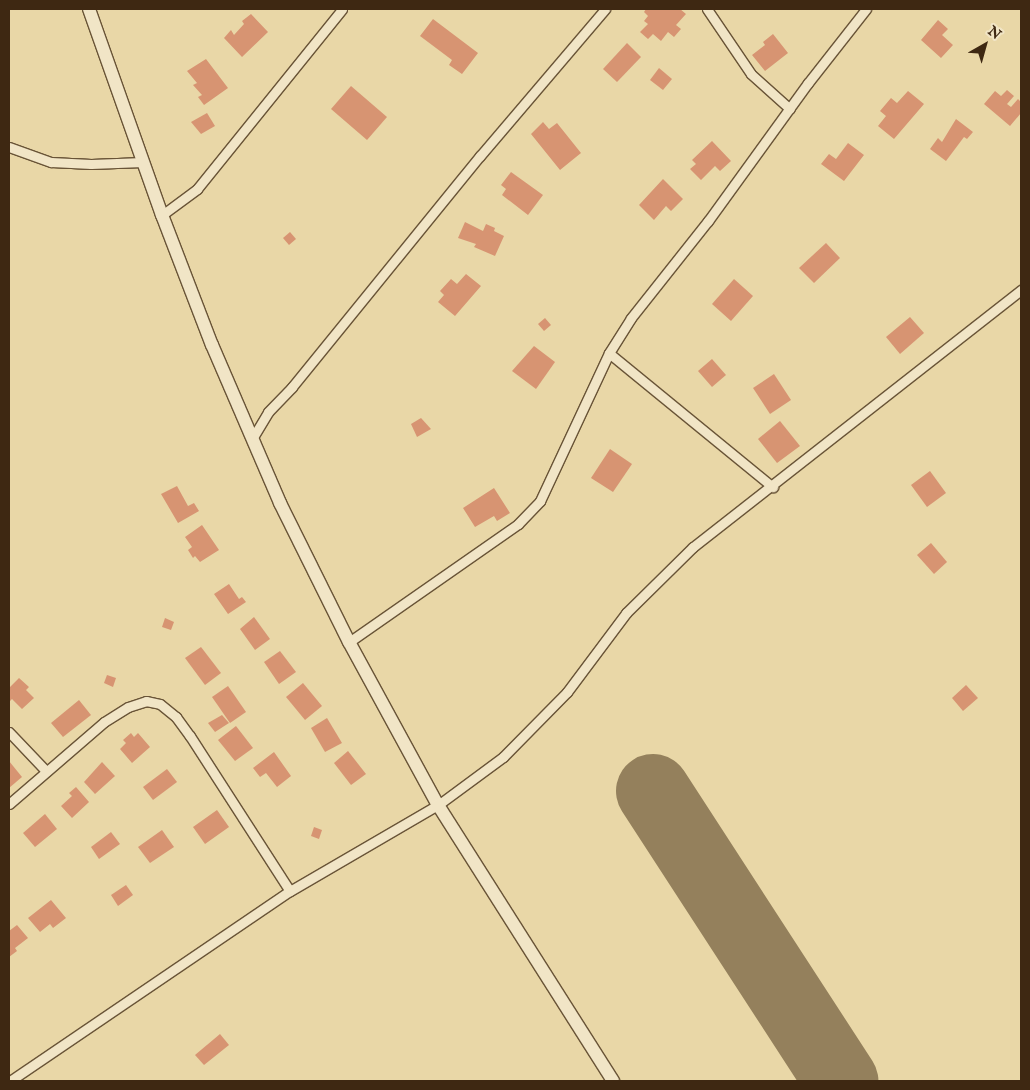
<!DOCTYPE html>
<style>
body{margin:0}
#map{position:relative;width:1030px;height:1090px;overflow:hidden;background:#e9d7a7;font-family:"IM FELL English",serif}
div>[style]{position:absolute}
.runway>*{height:74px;margin:-37px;padding:0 37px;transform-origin:37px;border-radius:37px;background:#94805c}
.building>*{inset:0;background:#d79472}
.roads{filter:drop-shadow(1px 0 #695437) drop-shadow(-1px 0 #695437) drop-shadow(0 1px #695437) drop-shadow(0 -1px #695437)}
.street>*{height:9px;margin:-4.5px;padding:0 4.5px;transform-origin:4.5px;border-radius:4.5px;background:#f1e5c6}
.secondary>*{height:12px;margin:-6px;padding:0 6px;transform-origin:6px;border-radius:6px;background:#f1e5c6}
span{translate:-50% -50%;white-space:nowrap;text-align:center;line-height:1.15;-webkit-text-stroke:4.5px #f1e5c6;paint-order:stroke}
.frame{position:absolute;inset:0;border:10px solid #3e2812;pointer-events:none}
.north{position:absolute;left:960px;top:20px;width:50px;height:50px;-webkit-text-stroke:4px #f1e5c6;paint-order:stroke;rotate:38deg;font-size:14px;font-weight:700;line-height:20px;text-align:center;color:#3e2812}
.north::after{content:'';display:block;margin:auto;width:18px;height:22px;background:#3e2812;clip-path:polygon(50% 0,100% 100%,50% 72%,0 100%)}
</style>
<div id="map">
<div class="runway">
<div style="left:653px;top:791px;width:346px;rotate:57deg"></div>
</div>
<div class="building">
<div style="clip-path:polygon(646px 9px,680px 9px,686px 14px,676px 25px,681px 29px,674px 37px,668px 32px,661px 41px,653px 34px,648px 39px,640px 32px,648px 24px,644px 21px,648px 16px,644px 12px)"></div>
<div style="clip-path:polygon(251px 14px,268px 32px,242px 57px,224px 38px,231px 30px,234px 35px,244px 24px,242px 21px)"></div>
<div style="clip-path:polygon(433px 19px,478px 53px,462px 74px,449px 65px,452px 60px,420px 36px)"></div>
<div style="clip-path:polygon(938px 20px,948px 29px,942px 35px,953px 45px,941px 58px,921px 40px)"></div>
<div style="clip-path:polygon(773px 34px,788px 53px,765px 71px,752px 55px,765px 45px,763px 42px)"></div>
<div style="clip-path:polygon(627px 43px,641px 57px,617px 82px,603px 69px)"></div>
<div style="clip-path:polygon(206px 59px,228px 88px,204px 105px,198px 97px,202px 95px,193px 85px,197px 83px,187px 71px)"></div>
<div style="clip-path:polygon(659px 68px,672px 79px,663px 90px,650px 80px)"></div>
<div style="clip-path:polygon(351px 86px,387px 117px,367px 140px,331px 109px)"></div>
<div style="clip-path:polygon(1007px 90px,1014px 96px,1007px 104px,1011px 107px,1018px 99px,1021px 102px,1021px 113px,1010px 126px,984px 104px,995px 91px,1001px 96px)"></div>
<div style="clip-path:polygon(908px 91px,924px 104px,894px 139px,878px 126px,886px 116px,880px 111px,891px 98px,897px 103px)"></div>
<div style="clip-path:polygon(207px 113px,215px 126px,201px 134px,191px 122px)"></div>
<div style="clip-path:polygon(956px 119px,973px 132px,967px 139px,964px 137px,946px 161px,930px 149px,938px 138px,942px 142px)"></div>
<div style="clip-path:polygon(543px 122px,549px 129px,557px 123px,581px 153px,560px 170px,531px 134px)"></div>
<div style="clip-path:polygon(712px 141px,731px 161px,720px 171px,715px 166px,701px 180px,690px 169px,696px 164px,692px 160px)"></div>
<div style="clip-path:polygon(848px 143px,864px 155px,844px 181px,821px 164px,829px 154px,836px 159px)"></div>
<div style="clip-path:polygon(511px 172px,543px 195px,528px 215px,502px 195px,506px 189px,501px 185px)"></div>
<div style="clip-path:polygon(663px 179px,683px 199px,671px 211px,666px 206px,654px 220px,639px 205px)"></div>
<div style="clip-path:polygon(465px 222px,483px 231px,486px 224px,495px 228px,494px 231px,504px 236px,495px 256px,474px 247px,476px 244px,458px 238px)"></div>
<div style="clip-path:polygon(290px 232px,296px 239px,289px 245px,283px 238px)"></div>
<div style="clip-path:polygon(826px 243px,840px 258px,814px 283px,799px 268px)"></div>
<div style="clip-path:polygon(466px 274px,481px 286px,455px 316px,438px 302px,444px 295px,440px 291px,451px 279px,457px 284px)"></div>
<div style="clip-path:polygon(734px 279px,753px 296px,731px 321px,712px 304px)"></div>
<div style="clip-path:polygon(910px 317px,924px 333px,900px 354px,886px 337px)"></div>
<div style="clip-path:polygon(545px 318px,551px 325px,544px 331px,538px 324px)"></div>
<div style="clip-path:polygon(534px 346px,555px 362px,536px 389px,512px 371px)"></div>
<div style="clip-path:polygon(712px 359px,726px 375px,712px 387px,698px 371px)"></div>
<div style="clip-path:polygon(774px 374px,791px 400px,770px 414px,753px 388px)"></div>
<div style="clip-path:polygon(421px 418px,431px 429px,417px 437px,411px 424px)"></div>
<div style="clip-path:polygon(780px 421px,800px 446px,777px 463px,758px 439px)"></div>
<div style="clip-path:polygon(610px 449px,632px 464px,613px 492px,591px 478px)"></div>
<div style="clip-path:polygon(930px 471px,946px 493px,927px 507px,911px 485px)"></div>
<div style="clip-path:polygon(177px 486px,188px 506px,194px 503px,199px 511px,178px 523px,161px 494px)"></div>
<div style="clip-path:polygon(494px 488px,510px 513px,497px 521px,494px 516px,475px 527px,463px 508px)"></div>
<div style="clip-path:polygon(202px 525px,219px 550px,200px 562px,195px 556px,193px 558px,188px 550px,192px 547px,185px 537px)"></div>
<div style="clip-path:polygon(931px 543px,947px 562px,934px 574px,917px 555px)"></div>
<div style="clip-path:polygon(229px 584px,239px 599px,242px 597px,246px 602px,228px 614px,214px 594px)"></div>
<div style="clip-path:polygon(254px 617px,270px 639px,255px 650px,240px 629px)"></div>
<div style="clip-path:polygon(165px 618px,174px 622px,171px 630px,162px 627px)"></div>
<div style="clip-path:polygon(201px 647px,221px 673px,205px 685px,185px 658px)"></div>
<div style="clip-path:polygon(280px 651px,296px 672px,279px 684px,264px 662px)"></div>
<div style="clip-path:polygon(107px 675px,116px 678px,113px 687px,104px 683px)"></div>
<div style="clip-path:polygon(19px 678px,29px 687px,26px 690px,34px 698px,22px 709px,12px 699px,9px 702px,9px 688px)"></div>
<div style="clip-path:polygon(303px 683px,322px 706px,305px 720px,286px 697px)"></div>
<div style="clip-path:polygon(966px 685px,978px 698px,963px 711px,952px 698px)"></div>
<div style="clip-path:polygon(228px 686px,246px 712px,230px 723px,212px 697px)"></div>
<div style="clip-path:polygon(79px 700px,91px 715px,63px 737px,51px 723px)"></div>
<div style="clip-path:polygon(222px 715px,229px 723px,215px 732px,208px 723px)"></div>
<div style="clip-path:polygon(327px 718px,342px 743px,325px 752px,311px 728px)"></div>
<div style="clip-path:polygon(236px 726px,253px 748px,235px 761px,218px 740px)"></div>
<div style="clip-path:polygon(131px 733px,134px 737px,138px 733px,150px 747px,132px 763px,120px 749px,126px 743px,123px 740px)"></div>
<div style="clip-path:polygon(348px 751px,366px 774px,351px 785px,334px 763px)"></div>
<div style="clip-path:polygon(274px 752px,291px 776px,277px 787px,266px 773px,260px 777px,253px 768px)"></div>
<div style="clip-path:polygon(9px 761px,22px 777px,9px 788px)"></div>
<div style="clip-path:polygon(102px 762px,115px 776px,95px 794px,84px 782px)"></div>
<div style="clip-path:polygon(167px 769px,177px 782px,153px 800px,143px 787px)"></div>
<div style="clip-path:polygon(76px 787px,89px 802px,72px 818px,61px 806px,72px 796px,69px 793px)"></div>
<div style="clip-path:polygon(217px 810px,229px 827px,205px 844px,193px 827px)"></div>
<div style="clip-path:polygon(45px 814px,57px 829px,35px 847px,23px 833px)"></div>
<div style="clip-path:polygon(314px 827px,322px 830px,319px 839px,311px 836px)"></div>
<div style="clip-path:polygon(162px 830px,174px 847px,150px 863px,138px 847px)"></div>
<div style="clip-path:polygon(111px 832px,120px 844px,99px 859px,91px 847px)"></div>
<div style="clip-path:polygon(126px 885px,133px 895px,118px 906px,111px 895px)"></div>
<div style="clip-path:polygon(51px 900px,66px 918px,53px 928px,50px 924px,40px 932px,28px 918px)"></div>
<div style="clip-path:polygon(17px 925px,28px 938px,15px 948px,17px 951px,9px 957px,9px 931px)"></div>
<div style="clip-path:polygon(220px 1034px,229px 1045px,204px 1065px,195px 1055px)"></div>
</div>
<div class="roads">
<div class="street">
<div style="left:707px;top:9px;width:78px;rotate:55.9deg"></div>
<div style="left:751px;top:74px;width:52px;rotate:41.9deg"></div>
<div style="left:9px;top:147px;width:45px;rotate:19.7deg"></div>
<div style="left:51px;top:162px;width:40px;rotate:2.9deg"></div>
<div style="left:91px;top:164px;width:52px;rotate:-2.2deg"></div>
<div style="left:162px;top:215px;width:44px;rotate:-36.6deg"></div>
<div style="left:197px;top:189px;width:231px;rotate:-51.1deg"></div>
<div style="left:609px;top:353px;width:212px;rotate:39.3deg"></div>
<div style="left:252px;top:439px;width:31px;rotate:-59deg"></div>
<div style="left:268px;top:412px;width:35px;rotate:-46deg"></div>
<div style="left:292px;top:387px;width:298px;rotate:-50.9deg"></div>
<div style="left:480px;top:156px;width:193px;rotate:-49.6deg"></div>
<div style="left:349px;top:642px;width:206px;rotate:-34.9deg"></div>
<div style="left:518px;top:524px;width:32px;rotate:-46deg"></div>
<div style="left:540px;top:501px;width:163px;rotate:-65deg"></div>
<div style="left:609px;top:353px;width:41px;rotate:-57.8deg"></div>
<div style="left:631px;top:318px;width:124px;rotate:-51.6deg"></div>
<div style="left:708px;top:221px;width:170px;rotate:-54.1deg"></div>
<div style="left:808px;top:83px;width:94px;rotate:-51.9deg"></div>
<div style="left:9px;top:732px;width:54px;rotate:46.5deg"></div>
<div style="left:9px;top:804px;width:125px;rotate:-40.8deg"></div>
<div style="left:104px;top:722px;width:28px;rotate:-32deg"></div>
<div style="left:128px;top:707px;width:19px;rotate:-18deg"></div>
<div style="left:146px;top:701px;width:14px;rotate:12deg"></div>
<div style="left:160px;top:704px;width:21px;rotate:39deg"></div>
<div style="left:176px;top:717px;width:24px;rotate:54deg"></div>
<div style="left:190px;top:736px;width:184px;rotate:57.2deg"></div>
<div style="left:10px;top:1081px;width:338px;rotate:-34.2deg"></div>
<div style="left:290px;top:891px;width:171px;rotate:-30.2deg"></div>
<div style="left:438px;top:805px;width:81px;rotate:-36.4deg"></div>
<div style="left:503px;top:757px;width:91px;rotate:-45.4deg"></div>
<div style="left:567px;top:692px;width:99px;rotate:-53.2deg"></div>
<div style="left:626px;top:613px;width:94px;rotate:-44.6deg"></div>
<div style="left:693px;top:547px;width:417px;rotate:-38.1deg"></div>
</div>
<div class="secondary">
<div style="left:89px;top:9px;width:219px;rotate:70.5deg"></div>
<div style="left:162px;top:215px;width:139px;rotate:69deg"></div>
<div style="left:212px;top:345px;width:172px;rotate:66.7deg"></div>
<div style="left:280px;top:503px;width:155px;rotate:63.6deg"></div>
<div style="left:349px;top:642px;width:186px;rotate:61.4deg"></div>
<div style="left:438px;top:805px;width:327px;rotate:57.6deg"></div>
</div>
</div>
<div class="frame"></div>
<div class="north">N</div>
</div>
